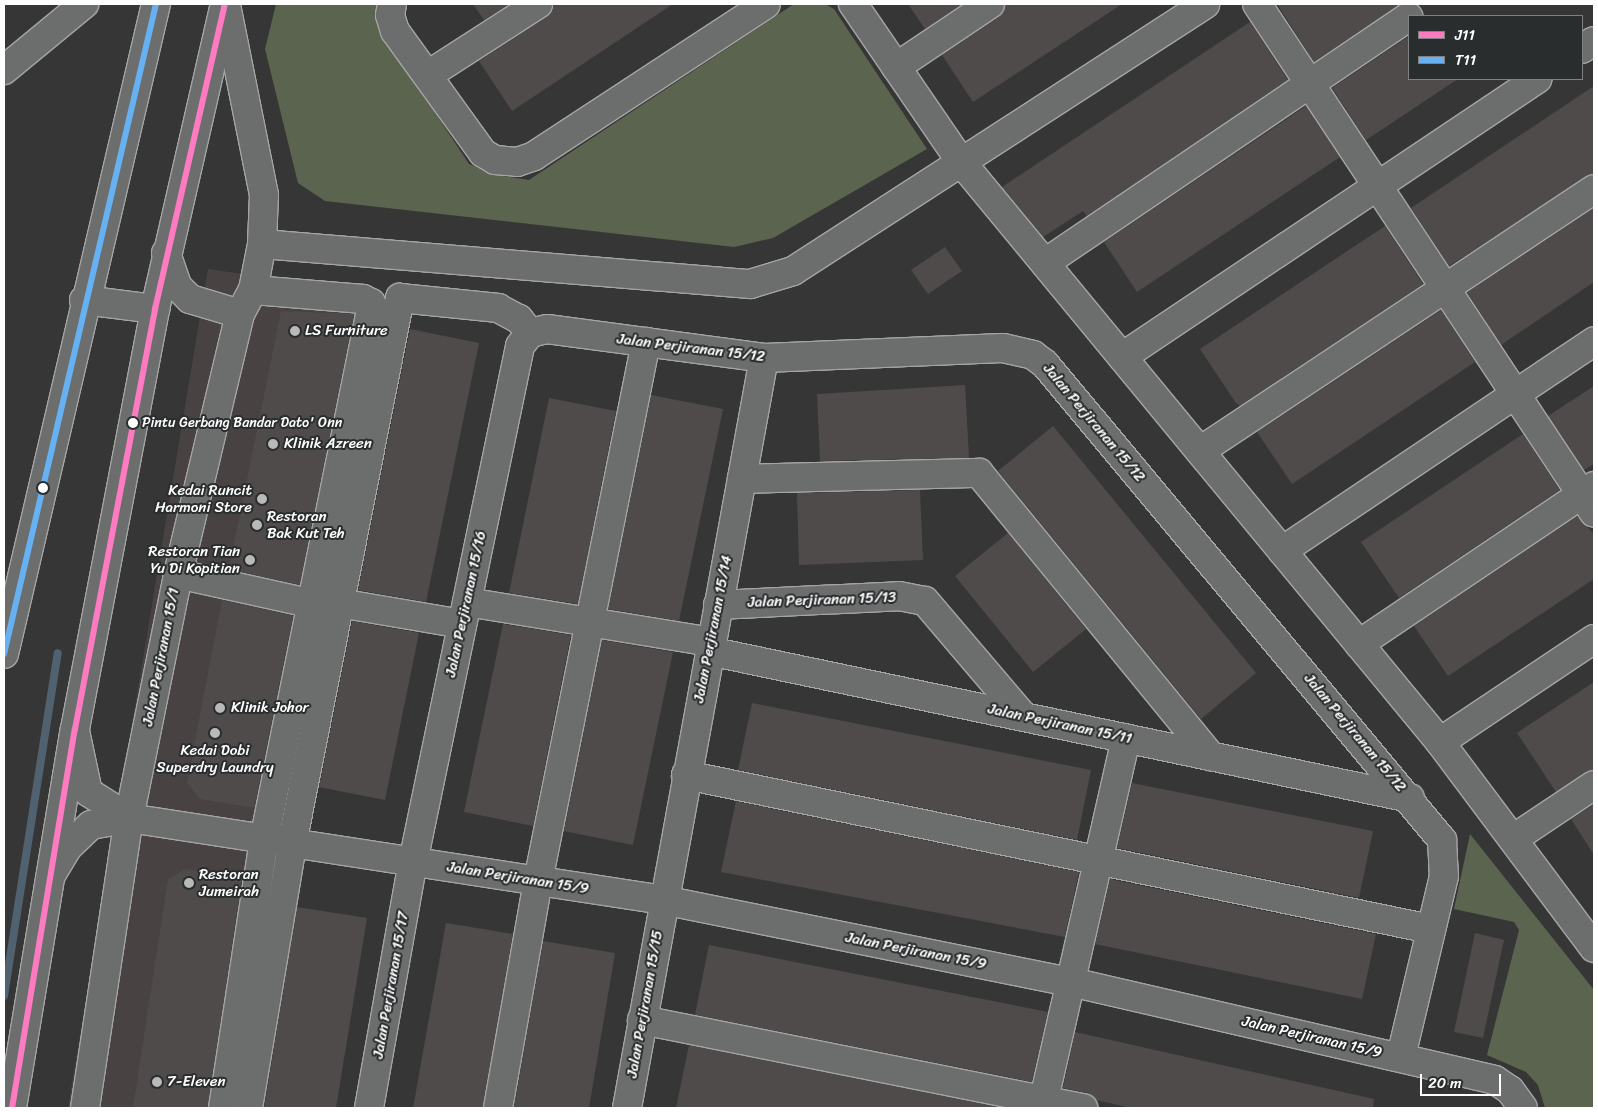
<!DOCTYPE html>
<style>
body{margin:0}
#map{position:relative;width:1598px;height:1112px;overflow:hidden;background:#373636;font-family:Sriracha,sans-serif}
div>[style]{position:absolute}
.built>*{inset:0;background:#484342}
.green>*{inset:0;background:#5b644e}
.stream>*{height:8px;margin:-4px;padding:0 4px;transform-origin:4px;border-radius:4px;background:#506270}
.building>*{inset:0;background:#4f4b4a}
.roads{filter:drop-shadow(1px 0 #a5a5a5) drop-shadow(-1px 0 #a5a5a5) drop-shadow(0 1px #a5a5a5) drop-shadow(0 -1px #a5a5a5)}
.minor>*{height:28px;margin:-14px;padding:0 14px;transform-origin:14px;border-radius:14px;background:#6c6d6d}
.major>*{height:28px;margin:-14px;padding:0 14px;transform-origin:14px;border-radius:14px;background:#6c6d6d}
.bus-1>*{height:6px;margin:-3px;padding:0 3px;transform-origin:3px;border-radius:3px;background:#fe7ac1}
.bus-2>*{height:6px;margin:-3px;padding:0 3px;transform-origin:3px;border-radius:3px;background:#66b1f2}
.dots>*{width:14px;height:14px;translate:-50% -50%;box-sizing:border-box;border:2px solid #2a2d2e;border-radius:50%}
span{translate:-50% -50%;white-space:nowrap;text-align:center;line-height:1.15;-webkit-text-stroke:4px #2a2d2e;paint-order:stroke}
.bus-label{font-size:14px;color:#fff}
.left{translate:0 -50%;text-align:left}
.poi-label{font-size:15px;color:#fff}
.right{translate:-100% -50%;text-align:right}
.street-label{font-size:15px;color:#fff}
.frame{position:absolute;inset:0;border:5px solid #fff;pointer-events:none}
.legend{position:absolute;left:1408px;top:15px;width:175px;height:65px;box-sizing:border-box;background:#2a2d2e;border:1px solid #7f8182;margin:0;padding:6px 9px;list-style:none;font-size:15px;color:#fff}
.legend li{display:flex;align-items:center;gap:10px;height:25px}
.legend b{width:25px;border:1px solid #7f8182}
.scale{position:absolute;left:1420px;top:1074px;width:81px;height:22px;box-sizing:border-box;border:2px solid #fff;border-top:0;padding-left:6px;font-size:15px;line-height:18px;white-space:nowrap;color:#fff;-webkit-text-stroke:4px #2a2d2e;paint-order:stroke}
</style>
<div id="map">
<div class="built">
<div style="clip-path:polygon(208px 269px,389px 295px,245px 1108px,68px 1108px)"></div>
</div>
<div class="green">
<div style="clip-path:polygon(276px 4px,381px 4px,381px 31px,469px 164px,497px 175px,529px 180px,794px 4px,825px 4px,834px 9px,927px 149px,773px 238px,734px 247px,325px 201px,298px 183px,265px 49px)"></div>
<div style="clip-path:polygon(1470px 834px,1594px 990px,1594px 1108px,1545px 1108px,1538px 1085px,1526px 1072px,1487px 1055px,1519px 930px,1514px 922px,1454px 909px)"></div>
</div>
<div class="stream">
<div style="left:4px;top:996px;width:347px;rotate:-81.1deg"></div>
</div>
<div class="building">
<div style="clip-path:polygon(473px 4px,510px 4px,484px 20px)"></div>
<div style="clip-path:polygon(554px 4px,673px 4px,512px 111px,479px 61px,546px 17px)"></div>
<div style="clip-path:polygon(908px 4px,962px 4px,925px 29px)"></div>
<div style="clip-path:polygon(1006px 4px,1122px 4px,973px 102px,942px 55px,999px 17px)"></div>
<div style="clip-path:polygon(1277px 4px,1401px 4px,1314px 62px)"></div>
<div style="clip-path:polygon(1250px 22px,1288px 80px,1087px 216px,1083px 211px,1043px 237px,1002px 187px)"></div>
<div style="clip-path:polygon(1409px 36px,1409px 79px,1458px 79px,1366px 140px,1332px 88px)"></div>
<div style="clip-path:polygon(1594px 86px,1594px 174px,1449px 266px,1411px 208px)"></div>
<div style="clip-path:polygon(1306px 106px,1340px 157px,1137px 292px,1104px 242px)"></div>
<div style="clip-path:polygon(1594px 208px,1594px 282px,1501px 345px,1467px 292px)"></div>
<div style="clip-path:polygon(1385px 226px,1423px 284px,1240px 406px,1236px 403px,1200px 349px)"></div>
<div style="clip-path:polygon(945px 247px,962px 271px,928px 294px,911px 270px)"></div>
<div style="clip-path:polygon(1441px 310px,1475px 362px,1292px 484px,1257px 432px)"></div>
<div style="clip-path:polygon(281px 311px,354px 314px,300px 585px,229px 569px)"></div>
<div style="clip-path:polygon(410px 329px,479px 343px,426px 602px,358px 590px)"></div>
<div style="clip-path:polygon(965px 385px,969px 458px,820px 461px,817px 394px)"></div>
<div style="clip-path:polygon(1594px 386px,1594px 464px,1584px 470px,1548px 416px)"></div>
<div style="clip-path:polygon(651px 395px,723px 409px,679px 621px,608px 609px)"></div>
<div style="clip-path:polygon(549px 398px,616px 411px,578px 604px,509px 593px)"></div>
<div style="clip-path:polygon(1053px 426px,1256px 673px,1201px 719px,998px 471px)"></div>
<div style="clip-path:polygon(1523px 434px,1560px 490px,1399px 598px,1361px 542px)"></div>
<div style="clip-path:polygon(920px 490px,923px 560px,799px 565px,797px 493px)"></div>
<div style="clip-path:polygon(1577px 516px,1594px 534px,1594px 579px,1448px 676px,1414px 626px)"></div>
<div style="clip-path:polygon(1008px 533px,1086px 629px,1033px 672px,955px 576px)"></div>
<div style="clip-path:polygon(222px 600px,293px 616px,254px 808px,200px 799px,187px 783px)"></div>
<div style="clip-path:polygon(352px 621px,419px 633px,385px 800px,319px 787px)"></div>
<div style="clip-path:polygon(503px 624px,571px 635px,533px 826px,464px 812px)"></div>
<div style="clip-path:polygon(602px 640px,673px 652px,633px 845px,564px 831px)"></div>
<div style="clip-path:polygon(1594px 682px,1594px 770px,1556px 792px,1517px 733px)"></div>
<div style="clip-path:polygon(752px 703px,1091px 770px,1077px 840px,738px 770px)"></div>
<div style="clip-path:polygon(1132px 783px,1373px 831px,1359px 898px,1117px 848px)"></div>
<div style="clip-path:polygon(736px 801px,1079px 872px,1065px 937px,721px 872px)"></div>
<div style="clip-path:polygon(1594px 804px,1594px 855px,1571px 819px)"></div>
<div style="clip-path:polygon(185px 869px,242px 877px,208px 1108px,133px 1108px,168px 879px)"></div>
<div style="clip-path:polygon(1110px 879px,1376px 934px,1362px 999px,1095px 944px)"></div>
<div style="clip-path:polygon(297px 907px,367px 918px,336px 1108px,264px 1108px)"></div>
<div style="clip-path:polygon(446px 923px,513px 934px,483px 1108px,413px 1108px)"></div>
<div style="clip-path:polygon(1475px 933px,1504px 940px,1483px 1038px,1454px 1032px)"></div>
<div style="clip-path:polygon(543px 941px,615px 953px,589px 1108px,514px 1108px)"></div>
<div style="clip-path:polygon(709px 945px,1048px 1012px,1032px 1082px,695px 1015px)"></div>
<div style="clip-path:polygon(1075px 1032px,1374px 1099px,1373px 1108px,1131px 1108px,1096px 1100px,1087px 1093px,1063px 1088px)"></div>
<div style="clip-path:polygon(689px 1045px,1004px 1108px,676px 1108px)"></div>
</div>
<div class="roads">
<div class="minor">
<div style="left:392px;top:4px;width:11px;rotate:100deg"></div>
<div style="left:390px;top:15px;width:17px;rotate:73deg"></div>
<div style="left:395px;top:31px;width:150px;rotate:54.2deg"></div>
<div style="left:483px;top:153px;width:14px;rotate:30deg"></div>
<div style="left:495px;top:160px;width:22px;rotate:5deg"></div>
<div style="left:517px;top:162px;width:18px;rotate:-19deg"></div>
<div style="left:534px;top:156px;width:277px;rotate:-33.2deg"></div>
<div style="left:853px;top:4px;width:193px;rotate:55.6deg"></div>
<div style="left:962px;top:163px;width:751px;rotate:50.46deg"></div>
<div style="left:1440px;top:742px;width:257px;rotate:53.2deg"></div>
<div style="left:1257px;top:4px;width:610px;rotate:56.49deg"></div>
<div style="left:1582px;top:49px;width:14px;rotate:-34deg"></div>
<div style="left:896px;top:67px;width:113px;rotate:-33.8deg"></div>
<div style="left:4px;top:70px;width:104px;rotate:-39.5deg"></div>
<div style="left:428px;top:75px;width:131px;rotate:-32.8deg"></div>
<div style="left:262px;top:244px;width:490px;rotate:4.7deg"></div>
<div style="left:750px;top:284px;width:45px;rotate:-16.8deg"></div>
<div style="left:793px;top:271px;width:491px;rotate:-32.9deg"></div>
<div style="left:166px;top:253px;width:36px;rotate:71deg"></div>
<div style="left:178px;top:287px;width:17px;rotate:45deg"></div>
<div style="left:190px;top:299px;width:52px;rotate:16.7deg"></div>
<div style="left:1045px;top:263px;width:439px;rotate:-34.1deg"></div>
<div style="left:1122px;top:357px;width:500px;rotate:-33.8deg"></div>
<div style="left:1200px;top:451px;width:473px;rotate:-33.6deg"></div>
<div style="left:742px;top:479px;width:237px;rotate:-1.5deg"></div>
<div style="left:979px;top:473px;width:366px;rotate:50.7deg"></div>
<div style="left:1282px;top:551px;width:376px;rotate:-33.9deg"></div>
<div style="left:178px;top:574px;width:138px;rotate:12.5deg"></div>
<div style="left:467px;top:602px;width:247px;rotate:9.3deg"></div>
<div style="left:339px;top:603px;width:125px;rotate:9.7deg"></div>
<div style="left:718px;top:605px;width:181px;rotate:-2.8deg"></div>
<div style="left:899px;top:596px;width:26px;rotate:11deg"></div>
<div style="left:925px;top:601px;width:151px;rotate:49.6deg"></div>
<div style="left:1359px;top:644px;width:283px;rotate:-33.9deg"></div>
<div style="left:709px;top:651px;width:716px;rotate:11.84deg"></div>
<div style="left:75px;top:731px;width:62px;rotate:78deg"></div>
<div style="left:88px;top:792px;width:49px;rotate:32.4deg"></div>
<div style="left:129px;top:818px;width:540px;rotate:8.73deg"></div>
<div style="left:663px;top:900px;width:416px;rotate:11.4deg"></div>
<div style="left:1071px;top:982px;width:435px;rotate:13deg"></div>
<div style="left:1495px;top:1080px;width:18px;rotate:34deg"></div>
<div style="left:1510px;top:1090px;width:22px;rotate:54deg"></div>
<div style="left:1440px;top:742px;width:185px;rotate:-33.8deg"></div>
<div style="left:686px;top:775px;width:760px;rotate:11.69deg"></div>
<div style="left:1513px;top:839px;width:97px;rotate:-33.7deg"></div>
<div style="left:51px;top:875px;width:31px;rotate:-59deg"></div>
<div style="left:67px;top:848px;width:33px;rotate:-44deg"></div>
<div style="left:91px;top:825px;width:39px;rotate:-10deg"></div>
<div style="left:642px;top:1020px;width:450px;rotate:11.3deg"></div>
<div style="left:85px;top:1108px;width:293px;rotate:-81.4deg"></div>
<div style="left:129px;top:818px;width:249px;rotate:-78.6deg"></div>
<div style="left:178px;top:574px;width:267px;rotate:-76.6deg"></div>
<div style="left:240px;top:314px;width:27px;rotate:-62deg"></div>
<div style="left:253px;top:290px;width:47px;rotate:-78.9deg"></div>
<div style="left:262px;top:244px;width:49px;rotate:-87.7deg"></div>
<div style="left:264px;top:195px;width:195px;rotate:-101.3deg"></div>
<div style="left:223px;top:1108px;width:271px;rotate:-81.3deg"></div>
<div style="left:264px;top:840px;width:541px;rotate:-78.59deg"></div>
<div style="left:371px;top:310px;width:7px;rotate:-90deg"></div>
<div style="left:371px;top:303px;width:9px;rotate:-153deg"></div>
<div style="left:363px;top:299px;width:110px;rotate:-175.3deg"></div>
<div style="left:248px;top:1108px;width:268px;rotate:-80.5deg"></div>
<div style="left:292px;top:844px;width:557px;rotate:-78.81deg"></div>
<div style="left:400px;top:298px;width:99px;rotate:5.8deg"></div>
<div style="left:498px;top:308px;width:24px;rotate:28deg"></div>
<div style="left:519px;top:319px;width:18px;rotate:52deg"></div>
<div style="left:369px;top:1108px;width:250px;rotate:-79.9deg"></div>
<div style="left:413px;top:862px;width:527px;rotate:-78.28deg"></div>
<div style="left:520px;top:346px;width:16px;rotate:-52deg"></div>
<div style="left:530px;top:333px;width:17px;rotate:-13deg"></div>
<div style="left:547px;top:329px;width:219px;rotate:7.6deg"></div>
<div style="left:764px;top:358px;width:239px;rotate:-2.4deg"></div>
<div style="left:1003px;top:348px;width:31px;rotate:13deg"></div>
<div style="left:1033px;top:355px;width:15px;rotate:37deg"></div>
<div style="left:1045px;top:364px;width:620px;rotate:50.17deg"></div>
<div style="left:1442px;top:840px;width:36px;rotate:87deg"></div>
<div style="left:1444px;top:876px;width:186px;rotate:103.4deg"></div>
<div style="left:498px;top:1108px;width:230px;rotate:-80deg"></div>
<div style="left:538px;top:881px;width:550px;rotate:-78.67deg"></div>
<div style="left:627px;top:1108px;width:762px;rotate:-79.65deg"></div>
<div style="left:1042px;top:1108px;width:379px;rotate:-77.2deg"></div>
</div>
<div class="major">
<div style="left:84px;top:300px;width:72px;rotate:7.2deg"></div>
<div style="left:4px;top:654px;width:668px;rotate:-76.84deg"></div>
<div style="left:12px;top:1108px;width:384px;rotate:-80.6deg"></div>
<div style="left:75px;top:729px;width:428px;rotate:-79.2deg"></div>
<div style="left:155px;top:309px;width:313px;rotate:-77.1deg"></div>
</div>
</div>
<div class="bus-1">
<div style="left:12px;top:1108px;width:384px;rotate:-80.6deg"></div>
<div style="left:75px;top:729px;width:428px;rotate:-79.2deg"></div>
<div style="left:155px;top:309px;width:313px;rotate:-77.1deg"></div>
</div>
<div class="bus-2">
<div style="left:4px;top:654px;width:668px;rotate:-76.84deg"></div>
</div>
<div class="dots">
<div style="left:295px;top:331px;background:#b9b9b9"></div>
<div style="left:133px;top:423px;background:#fff"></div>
<div style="left:273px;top:444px;background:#b9b9b9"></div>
<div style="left:43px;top:488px;background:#fff"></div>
<div style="left:262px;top:499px;background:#b9b9b9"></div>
<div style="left:257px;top:525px;background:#b9b9b9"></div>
<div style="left:250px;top:560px;background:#b9b9b9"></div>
<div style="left:220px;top:708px;background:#b9b9b9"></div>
<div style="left:215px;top:733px;background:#b9b9b9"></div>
<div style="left:189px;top:883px;background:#b9b9b9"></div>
<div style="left:157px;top:1082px;background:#b9b9b9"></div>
</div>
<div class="bus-label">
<span class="left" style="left:142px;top:423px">Pintu Gerbang Bandar Dato' Onn</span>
</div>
<div class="poi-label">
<span class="left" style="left:305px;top:331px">LS Furniture</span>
<span class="left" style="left:284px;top:444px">Klinik Azreen</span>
<span class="right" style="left:252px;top:499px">Kedai Runcit<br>Harmoni Store</span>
<span class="left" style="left:267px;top:525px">Restoran<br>Bak Kut Teh</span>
<span class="right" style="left:240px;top:560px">Restoran Tian<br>Yu Di Kopitian</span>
<span class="left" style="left:231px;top:708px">Klinik Johor</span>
<span style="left:215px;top:759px">Kedai Dobi<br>Superdry Laundry</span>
<span class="left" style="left:199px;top:883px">Restoran<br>Jumeirah</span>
<span class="left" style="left:167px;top:1082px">7-Eleven</span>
</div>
<div class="street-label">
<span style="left:691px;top:348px;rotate:7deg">Jalan Perjiranan 15/12</span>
<span style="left:1094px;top:423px;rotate:50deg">Jalan Perjiranan 15/12</span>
<span style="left:822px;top:600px;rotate:-2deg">Jalan Perjiranan 15/13</span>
<span style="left:466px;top:604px;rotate:-78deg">Jalan Perjiranan 15/16</span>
<span style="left:713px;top:629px;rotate:-79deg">Jalan Perjiranan 15/14</span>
<span style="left:161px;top:657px;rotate:-79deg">Jalan Perjiranan 15/1</span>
<span style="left:1060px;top:724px;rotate:12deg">Jalan Perjiranan 15/11</span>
<span style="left:1355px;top:733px;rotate:50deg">Jalan Perjiranan 15/12</span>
<span style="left:518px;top:878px;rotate:9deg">Jalan Perjiranan 15/9</span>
<span style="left:916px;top:951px;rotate:11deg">Jalan Perjiranan 15/9</span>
<span style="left:391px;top:985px;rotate:-80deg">Jalan Perjiranan 15/17</span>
<span style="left:645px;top:1004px;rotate:-80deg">Jalan Perjiranan 15/15</span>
<span style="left:1312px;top:1037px;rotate:13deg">Jalan Perjiranan 15/9</span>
</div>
<div class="frame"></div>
<ul class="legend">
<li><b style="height:6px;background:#fe7ac1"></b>J11</li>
<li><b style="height:6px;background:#66b1f2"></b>T11</li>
</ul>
<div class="scale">20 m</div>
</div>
